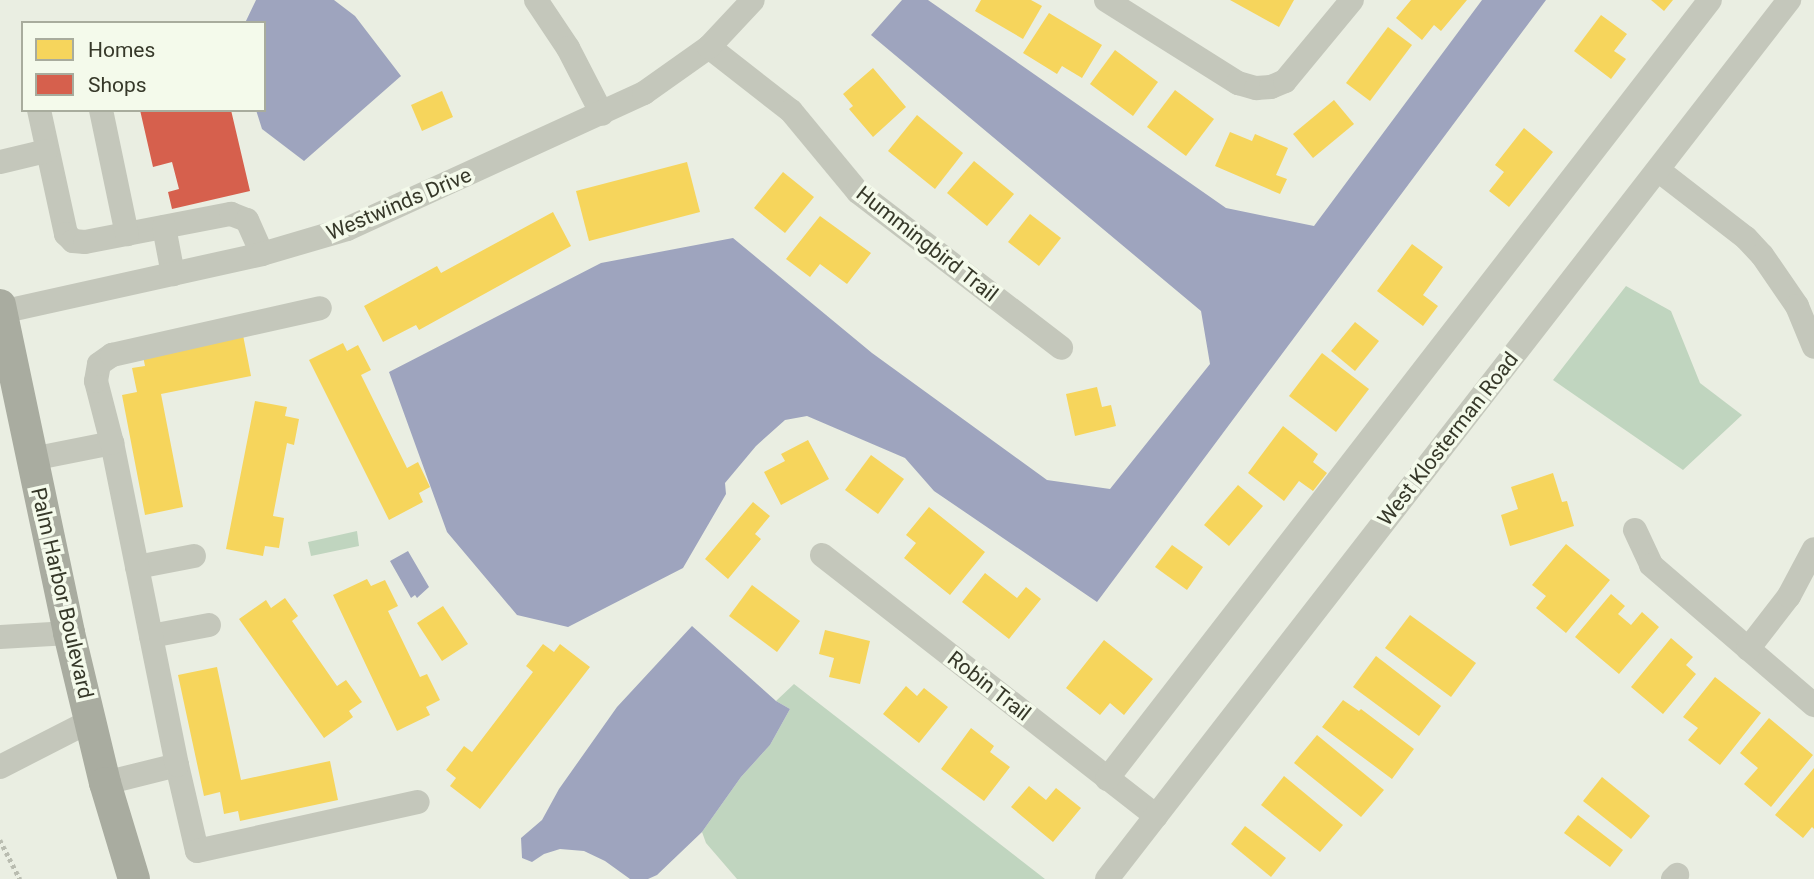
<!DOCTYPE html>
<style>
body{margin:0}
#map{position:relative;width:1814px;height:879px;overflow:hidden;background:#eaeee2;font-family:Roboto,sans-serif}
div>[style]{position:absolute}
.green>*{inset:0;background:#c0d5bf}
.water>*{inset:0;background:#9ea4be}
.homes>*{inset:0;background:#f6d55c}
.shops>*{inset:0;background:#d6604d}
.path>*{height:4.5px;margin-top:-2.25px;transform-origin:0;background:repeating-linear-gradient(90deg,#b9bcb0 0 3.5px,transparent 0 7px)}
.minor>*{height:24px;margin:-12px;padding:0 12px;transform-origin:12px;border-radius:12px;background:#c4c7bb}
.major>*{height:32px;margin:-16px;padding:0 16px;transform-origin:16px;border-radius:16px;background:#a9aca0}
span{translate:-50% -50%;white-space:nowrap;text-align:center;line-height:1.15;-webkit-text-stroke:7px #f4faeb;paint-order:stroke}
.street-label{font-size:21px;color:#363829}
.legend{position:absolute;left:21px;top:21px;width:245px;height:91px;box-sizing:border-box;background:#f4faeb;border:2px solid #a8ac9d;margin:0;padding:9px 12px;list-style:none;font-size:21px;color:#363829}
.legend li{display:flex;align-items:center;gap:14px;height:35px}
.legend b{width:35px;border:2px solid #a8ac9d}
</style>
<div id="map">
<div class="green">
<div style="clip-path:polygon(1626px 286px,1671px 311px,1700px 383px,1742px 415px,1683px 470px,1553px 380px)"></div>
<div style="clip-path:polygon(357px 531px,359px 546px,311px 556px,308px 542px)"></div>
<div style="clip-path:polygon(794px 684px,1045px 879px,737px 879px,706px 843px,702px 832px,741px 777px,770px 745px,790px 709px,776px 701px)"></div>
</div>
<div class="water">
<div style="clip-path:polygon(256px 0,334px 0,355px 16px,401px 76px,304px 161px,262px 129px,256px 110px,264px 110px,264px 23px,245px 23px)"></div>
<div style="clip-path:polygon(902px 0,928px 0,1226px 208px,1314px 226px,1482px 0,1546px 0,1097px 602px,934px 491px,905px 458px,807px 416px,785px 420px,756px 446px,725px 483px,726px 494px,683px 568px,568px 627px,517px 615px,447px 532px,389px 372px,601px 263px,733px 238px,872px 353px,1047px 480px,1110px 489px,1210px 364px,1201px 311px,871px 35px)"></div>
<div style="clip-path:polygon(408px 551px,429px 587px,417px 598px,415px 595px,411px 598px,390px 561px)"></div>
<div style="clip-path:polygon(692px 626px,776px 701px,790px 709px,770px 745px,741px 777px,702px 832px,657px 875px,648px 879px,630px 879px,605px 861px,584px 851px,560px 849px,544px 854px,532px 862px,522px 858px,521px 838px,542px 820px,559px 789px,617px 707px)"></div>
</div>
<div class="homes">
<div style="clip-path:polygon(981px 0,1031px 0,1042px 6px,1023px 39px,975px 11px)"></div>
<div style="clip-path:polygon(1230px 0,1294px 0,1279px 27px)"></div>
<div style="clip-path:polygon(1411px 0,1467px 0,1441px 31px,1434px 25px,1422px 40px,1396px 18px)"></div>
<div style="clip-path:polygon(1651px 0,1673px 0,1664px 11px)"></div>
<div style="clip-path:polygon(1049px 13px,1102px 45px,1082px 78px,1062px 66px,1057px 74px,1023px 53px)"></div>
<div style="clip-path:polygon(1601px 15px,1627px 34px,1614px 51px,1626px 59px,1611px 79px,1574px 51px)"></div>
<div style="clip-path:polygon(1388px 27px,1412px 45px,1370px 101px,1346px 83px)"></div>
<div style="clip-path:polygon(1115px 50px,1158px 82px,1133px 116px,1090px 84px)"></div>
<div style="clip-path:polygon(873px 68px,906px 107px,873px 137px,849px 109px,853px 106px,843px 94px)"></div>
<div style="clip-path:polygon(1175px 90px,1214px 119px,1186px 156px,1147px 127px)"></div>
<div style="clip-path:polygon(442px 91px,453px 117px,422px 131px,411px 105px)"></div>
<div style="clip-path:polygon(1334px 100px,1354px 124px,1313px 158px,1293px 134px)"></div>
<div style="clip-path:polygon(917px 115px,963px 153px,935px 189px,888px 151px)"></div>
<div style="clip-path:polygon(1524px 128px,1553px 152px,1509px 207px,1489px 191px,1504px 172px,1495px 165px)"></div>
<div style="clip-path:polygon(1230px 132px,1252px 141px,1255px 134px,1288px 148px,1276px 175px,1287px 179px,1280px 194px,1215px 166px)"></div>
<div style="clip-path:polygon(974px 161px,1014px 194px,987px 226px,947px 193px)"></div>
<div style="clip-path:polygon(687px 162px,700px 212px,589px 241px,576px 191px)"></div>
<div style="clip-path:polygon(783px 172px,814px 197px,785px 233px,754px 208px)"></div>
<div style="clip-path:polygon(553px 212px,571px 246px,419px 330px,416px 325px,383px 342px,364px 306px,437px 266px,441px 273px)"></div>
<div style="clip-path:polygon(1030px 214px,1061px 238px,1039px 266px,1008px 242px)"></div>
<div style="clip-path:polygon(820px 216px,871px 253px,847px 284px,820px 264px,810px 277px,786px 259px)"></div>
<div style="clip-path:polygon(1412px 244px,1443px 267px,1423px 295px,1438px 306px,1423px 326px,1377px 291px)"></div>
<div style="clip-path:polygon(1355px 322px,1379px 341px,1355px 371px,1331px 351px)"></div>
<div style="clip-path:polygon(243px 335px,251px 376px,161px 394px,183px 507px,145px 515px,122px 395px,137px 392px,132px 368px,145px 366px,143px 356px)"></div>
<div style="clip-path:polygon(343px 343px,347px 351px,358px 345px,371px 370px,361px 375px,407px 468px,418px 462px,430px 487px,419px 493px,423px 502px,389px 520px,309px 360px)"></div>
<div style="clip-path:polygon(1322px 353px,1369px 389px,1336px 432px,1289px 396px)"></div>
<div style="clip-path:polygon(1097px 387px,1102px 407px,1111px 405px,1116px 426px,1075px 436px,1066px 394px)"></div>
<div style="clip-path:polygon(255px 401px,287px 407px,285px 416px,299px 419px,294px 445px,287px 443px,273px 516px,284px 518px,279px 548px,265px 546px,263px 556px,226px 549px)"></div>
<div style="clip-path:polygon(1283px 426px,1318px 454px,1313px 462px,1327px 473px,1313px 491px,1299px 481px,1284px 501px,1248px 473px)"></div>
<div style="clip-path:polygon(808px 440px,829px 479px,781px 505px,764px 472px,785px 461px,781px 454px)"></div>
<div style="clip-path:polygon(871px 455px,904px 479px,878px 514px,845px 490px)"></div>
<div style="clip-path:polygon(1553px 473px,1562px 502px,1567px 501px,1574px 526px,1510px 546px,1501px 515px,1518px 509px,1511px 487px)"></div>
<div style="clip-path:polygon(1238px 485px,1263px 506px,1229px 546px,1204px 525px)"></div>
<div style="clip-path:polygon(753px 502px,770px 516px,755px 534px,761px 539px,728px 579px,705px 559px)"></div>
<div style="clip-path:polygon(929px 507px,985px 552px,950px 595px,904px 558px,916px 543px,906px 535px)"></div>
<div style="clip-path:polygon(1566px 544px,1610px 580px,1566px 633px,1536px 608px,1546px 596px,1532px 585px)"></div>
<div style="clip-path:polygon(1172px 545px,1203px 567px,1187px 590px,1155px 567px)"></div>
<div style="clip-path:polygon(985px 573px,1017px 598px,1026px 587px,1041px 599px,1009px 639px,962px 602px)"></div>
<div style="clip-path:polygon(367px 579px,371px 586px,385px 580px,398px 606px,388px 611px,420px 677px,427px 674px,440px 700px,426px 707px,430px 715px,397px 731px,333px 595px)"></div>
<div style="clip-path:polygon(752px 585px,800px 621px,777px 652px,729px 616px)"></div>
<div style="clip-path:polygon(1611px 594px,1625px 606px,1618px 614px,1631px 625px,1642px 612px,1659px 627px,1619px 674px,1575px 637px)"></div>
<div style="clip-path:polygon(285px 598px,298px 616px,292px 621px,337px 686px,346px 680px,362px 702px,349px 711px,353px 717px,324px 738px,239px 619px,266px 600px,271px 608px)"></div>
<div style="clip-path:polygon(443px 606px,468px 644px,442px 661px,417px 623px)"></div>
<div style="clip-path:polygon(1410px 615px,1476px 663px,1451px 697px,1385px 648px)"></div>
<div style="clip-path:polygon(825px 630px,870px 641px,860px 684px,829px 677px,834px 658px,819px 654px)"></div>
<div style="clip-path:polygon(1671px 638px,1693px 657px,1686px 665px,1696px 674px,1663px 714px,1631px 687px)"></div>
<div style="clip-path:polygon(1104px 640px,1153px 679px,1124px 715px,1110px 703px,1100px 715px,1066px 688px)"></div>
<div style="clip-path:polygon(543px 644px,554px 652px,560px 644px,590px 667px,480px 809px,450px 786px,456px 778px,446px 770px,464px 746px,472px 752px,533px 672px,526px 666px)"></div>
<div style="clip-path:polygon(1376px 656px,1441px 706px,1419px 736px,1353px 687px)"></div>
<div style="clip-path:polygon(217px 667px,241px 780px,330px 761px,338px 800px,240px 821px,238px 811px,224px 814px,220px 792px,204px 796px,178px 675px)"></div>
<div style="clip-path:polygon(1715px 677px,1761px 713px,1720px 765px,1688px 740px,1698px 728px,1683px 717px)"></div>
<div style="clip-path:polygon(906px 686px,917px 696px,924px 688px,948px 707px,919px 743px,883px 714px)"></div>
<div style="clip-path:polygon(1343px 700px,1359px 711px,1361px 709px,1414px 749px,1392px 779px,1322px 727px)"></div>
<div style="clip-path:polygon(1769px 718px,1813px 755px,1771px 807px,1744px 784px,1758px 768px,1740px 753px)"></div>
<div style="clip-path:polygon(971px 728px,994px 746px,990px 752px,1010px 767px,984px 801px,941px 769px)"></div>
<div style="clip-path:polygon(1317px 735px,1384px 790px,1361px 817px,1294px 763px)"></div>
<div style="clip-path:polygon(1814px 768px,1814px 829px,1812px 827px,1803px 838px,1775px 815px)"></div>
<div style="clip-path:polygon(1284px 776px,1343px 825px,1320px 852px,1261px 805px)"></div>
<div style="clip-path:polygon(1602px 777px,1650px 816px,1631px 839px,1583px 801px)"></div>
<div style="clip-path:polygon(1029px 786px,1046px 800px,1056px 788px,1081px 808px,1053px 842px,1011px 807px)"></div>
<div style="clip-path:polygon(1578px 815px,1623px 850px,1610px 867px,1564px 833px)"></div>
<div style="clip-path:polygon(1245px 826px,1286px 858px,1271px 877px,1231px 844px)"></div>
</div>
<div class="shops">
<div style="clip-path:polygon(140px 110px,231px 110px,250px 191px,172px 209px,168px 192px,179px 189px,172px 162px,153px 167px)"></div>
</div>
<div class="path">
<div style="left:0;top:840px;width:44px;rotate:62.9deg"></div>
</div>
<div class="minor">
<div style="left:536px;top:0;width:58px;rotate:56.3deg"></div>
<div style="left:568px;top:48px;width:74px;rotate:62.7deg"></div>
<div style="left:1106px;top:0;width:156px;rotate:32.2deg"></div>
<div style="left:1238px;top:83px;width:19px;rotate:16deg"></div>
<div style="left:1256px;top:88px;width:15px;rotate:-4deg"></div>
<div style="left:1271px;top:87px;width:15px;rotate:-23deg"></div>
<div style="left:1285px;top:81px;width:105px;rotate:-50.4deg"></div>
<div style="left:709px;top:47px;width:104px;rotate:38deg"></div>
<div style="left:791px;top:111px;width:105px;rotate:50.4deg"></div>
<div style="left:858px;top:192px;width:256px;rotate:37.5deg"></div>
<div style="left:39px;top:110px;width:127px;rotate:77.7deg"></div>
<div style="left:66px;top:234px;width:10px;rotate:45deg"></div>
<div style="left:73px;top:241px;width:12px;rotate:5deg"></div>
<div style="left:85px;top:242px;width:149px;rotate:-10.9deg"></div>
<div style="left:231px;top:214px;width:17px;rotate:21deg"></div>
<div style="left:247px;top:220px;width:37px;rotate:66deg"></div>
<div style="left:101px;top:110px;width:127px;rotate:78.2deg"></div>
<div style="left:0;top:162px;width:47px;rotate:-13.4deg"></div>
<div style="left:1658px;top:170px;width:111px;rotate:37.7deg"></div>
<div style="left:1746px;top:238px;width:23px;rotate:47deg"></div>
<div style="left:1762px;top:255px;width:62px;rotate:55.5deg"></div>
<div style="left:1797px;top:306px;width:44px;rotate:67.5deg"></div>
<div style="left:164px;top:227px;width:48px;rotate:79.2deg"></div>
<div style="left:1px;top:312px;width:267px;rotate:-12.5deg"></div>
<div style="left:262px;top:254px;width:89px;rotate:-16.4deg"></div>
<div style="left:347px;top:229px;width:327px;rotate:-24.6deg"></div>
<div style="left:644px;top:93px;width:80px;rotate:-35.3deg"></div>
<div style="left:709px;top:47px;width:64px;rotate:-46.9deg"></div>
<div style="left:32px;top:459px;width:82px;rotate:-11.3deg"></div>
<div style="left:1635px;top:530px;width:38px;rotate:65deg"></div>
<div style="left:1651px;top:565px;width:215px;rotate:40.7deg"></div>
<div style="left:822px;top:555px;width:424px;rotate:38deg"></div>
<div style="left:137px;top:567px;width:58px;rotate:-10.9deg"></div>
<div style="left:151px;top:636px;width:59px;rotate:-10.7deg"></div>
<div style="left:0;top:637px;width:69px;rotate:-3.3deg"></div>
<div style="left:1748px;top:649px;width:67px;rotate:-52.3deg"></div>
<div style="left:1789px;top:596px;width:53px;rotate:-62deg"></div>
<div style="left:177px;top:765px;width:88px;rotate:76.9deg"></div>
<div style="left:197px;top:851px;width:226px;rotate:-12.5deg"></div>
<div style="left:0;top:767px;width:103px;rotate:-27.1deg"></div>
<div style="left:1107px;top:779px;width:985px;rotate:-52.26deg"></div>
<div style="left:105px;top:783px;width:74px;rotate:-14deg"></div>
<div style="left:177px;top:765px;width:328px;rotate:-101.4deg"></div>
<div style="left:112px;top:443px;width:64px;rotate:-104.5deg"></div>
<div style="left:96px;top:381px;width:17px;rotate:-80deg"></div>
<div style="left:99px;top:364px;width:16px;rotate:-35deg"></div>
<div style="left:112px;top:355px;width:213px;rotate:-12.7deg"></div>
<div style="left:1107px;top:879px;width:1113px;rotate:-52.19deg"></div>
<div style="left:1673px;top:879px;width:6px;rotate:-45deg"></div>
</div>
<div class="major">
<div style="left:0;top:305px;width:335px;rotate:78.1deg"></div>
<div style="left:69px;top:633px;width:154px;rotate:76.5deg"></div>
<div style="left:105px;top:783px;width:100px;rotate:73.2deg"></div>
</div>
<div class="street-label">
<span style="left:399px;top:204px;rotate:-23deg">Westwinds Drive</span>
<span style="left:927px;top:244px;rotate:38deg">Hummingbird Trail</span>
<span style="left:1448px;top:439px;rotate:-52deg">West Klosterman Road</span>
<span style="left:62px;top:593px;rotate:77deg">Palm Harbor Boulevard</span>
<span style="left:989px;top:686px;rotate:38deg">Robin Trail</span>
</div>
<ul class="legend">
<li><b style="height:19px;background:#f6d55c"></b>Homes</li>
<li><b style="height:19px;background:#d6604d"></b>Shops</li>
</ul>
</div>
